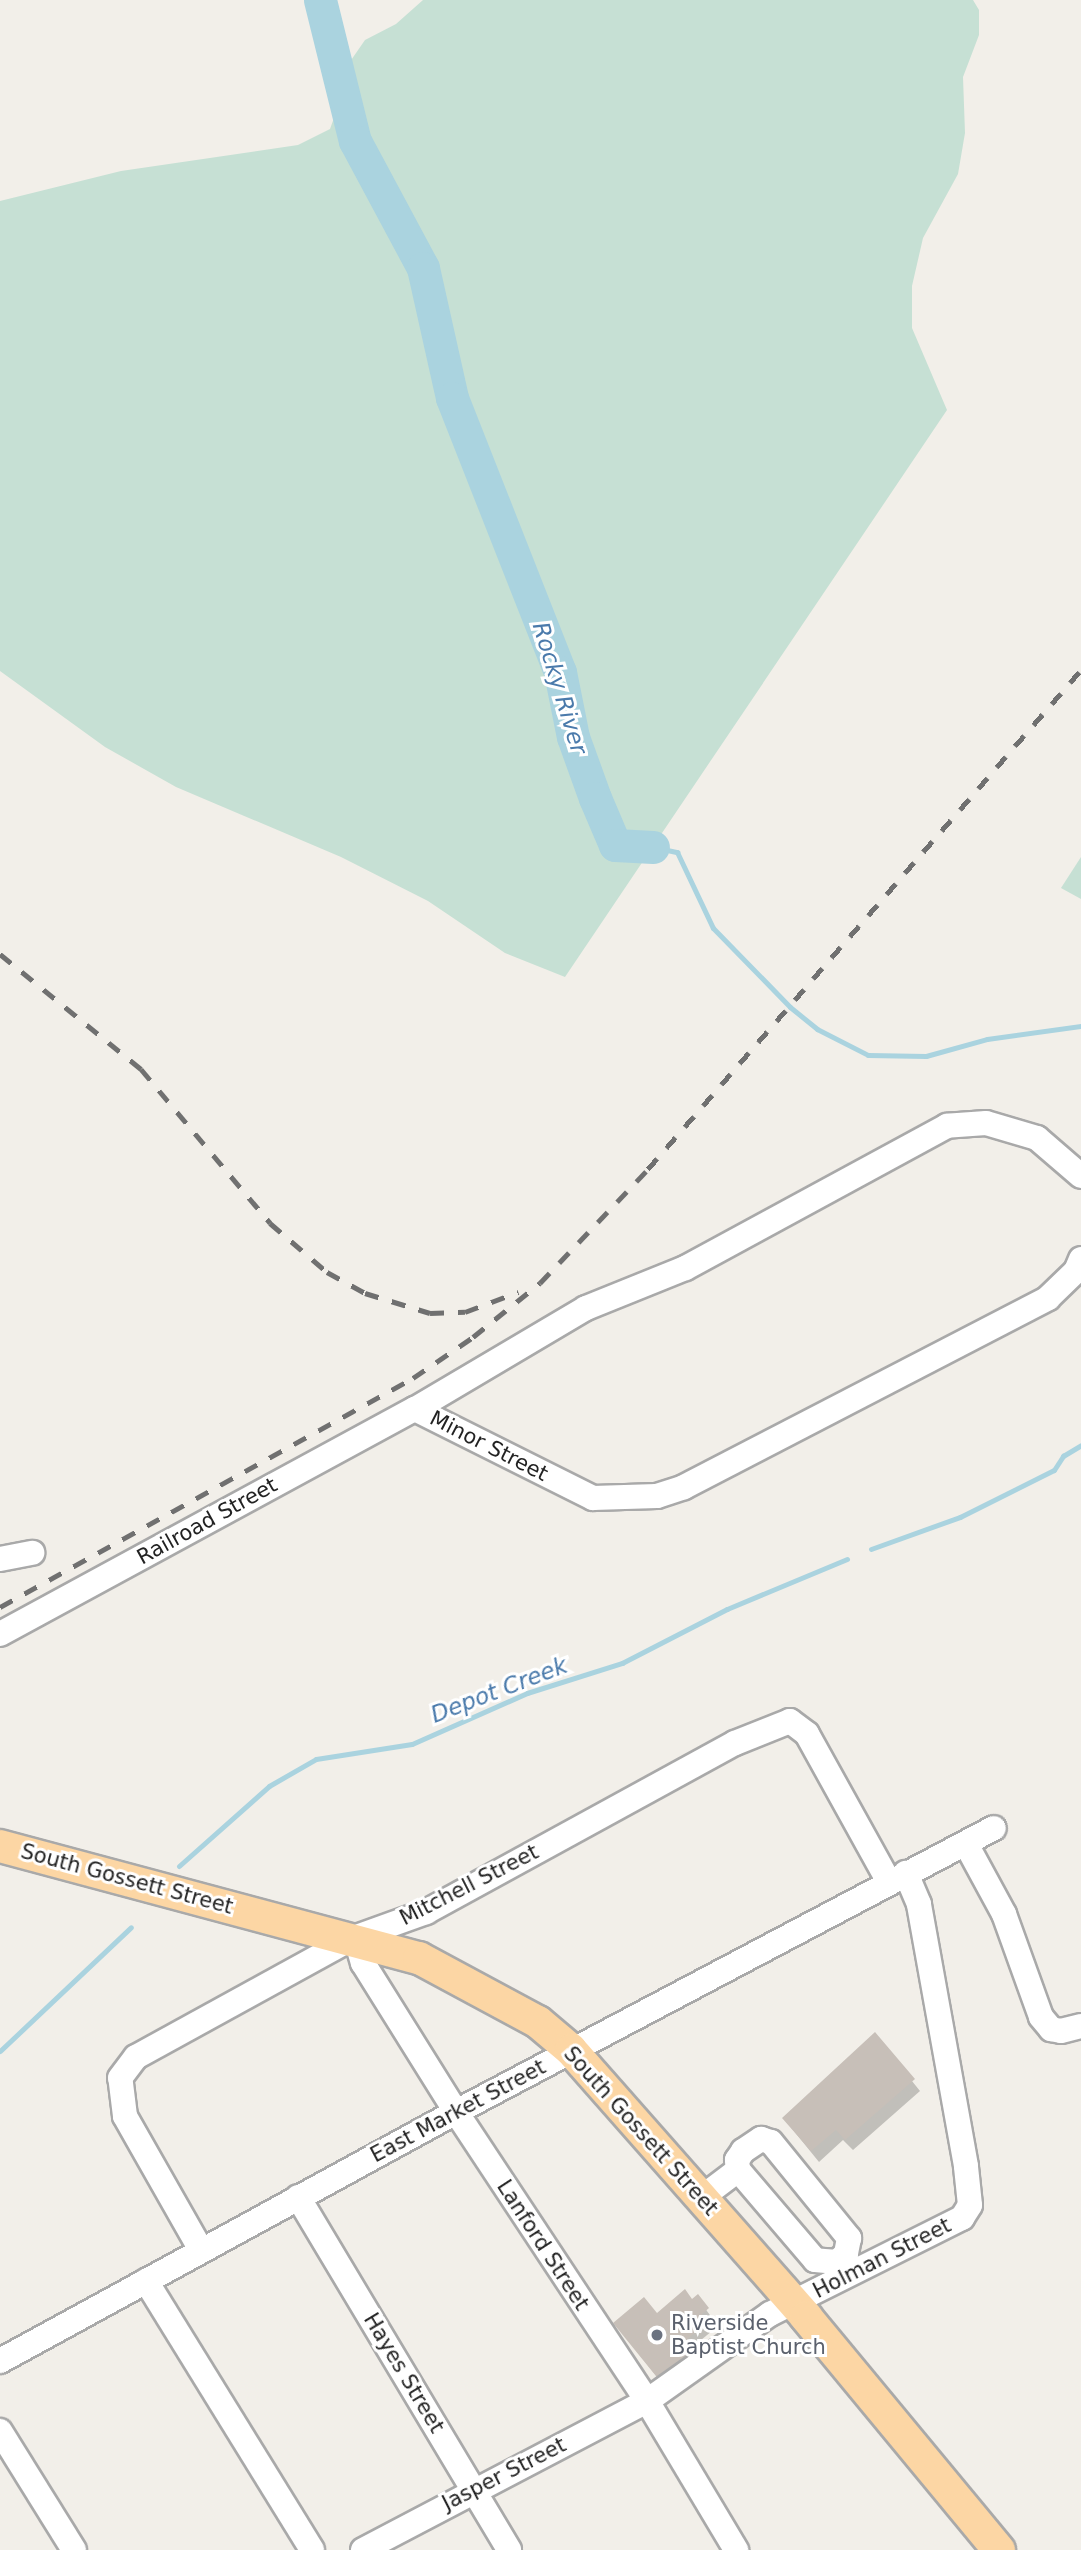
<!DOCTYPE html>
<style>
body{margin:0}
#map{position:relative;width:1081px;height:2550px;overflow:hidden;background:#f2efe9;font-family:"DejaVu Sans",sans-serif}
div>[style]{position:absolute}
.wetland>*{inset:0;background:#c6e0d4}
.shadow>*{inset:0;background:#0003}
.stream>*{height:5px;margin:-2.5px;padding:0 2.5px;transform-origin:2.5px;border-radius:2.5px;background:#aad3df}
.river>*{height:33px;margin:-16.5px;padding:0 16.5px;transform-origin:16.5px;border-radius:16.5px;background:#aad3df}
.building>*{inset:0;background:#c7bfb8}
.roads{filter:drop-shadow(2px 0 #a9a9a9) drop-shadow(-2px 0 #a9a9a9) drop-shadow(0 2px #a9a9a9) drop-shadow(0 -2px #a9a9a9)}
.minor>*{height:24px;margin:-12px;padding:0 12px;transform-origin:12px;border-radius:12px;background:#fff}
.major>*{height:32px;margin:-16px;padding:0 16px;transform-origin:16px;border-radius:16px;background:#fcd6a4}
.rail>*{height:5px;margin-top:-2.5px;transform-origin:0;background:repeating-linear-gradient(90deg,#707070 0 14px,transparent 0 28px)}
.dots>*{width:19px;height:19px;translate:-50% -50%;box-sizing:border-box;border:4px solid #fff;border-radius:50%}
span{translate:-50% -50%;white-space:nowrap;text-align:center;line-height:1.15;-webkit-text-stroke:6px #fff;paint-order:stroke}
.street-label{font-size:21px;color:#222}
.worship-label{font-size:21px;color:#5b616d}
.left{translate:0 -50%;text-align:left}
.water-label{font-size:23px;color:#4a7aab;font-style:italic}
</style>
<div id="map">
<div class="wetland">
<div style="clip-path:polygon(423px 0,973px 0,979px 10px,979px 35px,963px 77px,965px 133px,958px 174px,923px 238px,912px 286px,912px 328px,947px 410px,565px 977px,505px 953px,428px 901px,341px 857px,176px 787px,105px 747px,0 671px,0 201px,121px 171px,298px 145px,330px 129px,349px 76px,347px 66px,365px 40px,396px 24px)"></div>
<div style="clip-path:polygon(1081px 857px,1081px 899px,1061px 888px)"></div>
</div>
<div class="shadow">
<div style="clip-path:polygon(875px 2035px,920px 2091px,853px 2150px,843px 2140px,819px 2162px,784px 2119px)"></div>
<div style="clip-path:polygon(697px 2297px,712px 2318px,707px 2322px,712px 2331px,684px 2354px,666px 2388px,615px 2324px,656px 2315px)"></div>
</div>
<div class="stream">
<div style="left:653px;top:847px;width:25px;rotate:12deg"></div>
<div style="left:677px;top:852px;width:84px;rotate:64.7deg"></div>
<div style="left:713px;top:928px;width:110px;rotate:45.7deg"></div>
<div style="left:790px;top:1007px;width:35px;rotate:39deg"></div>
<div style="left:817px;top:1029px;width:57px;rotate:27deg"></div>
<div style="left:868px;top:1055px;width:58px;rotate:1deg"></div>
<div style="left:926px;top:1056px;width:63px;rotate:-15.6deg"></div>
<div style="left:987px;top:1039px;width:95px;rotate:-7.9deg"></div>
<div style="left:871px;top:1549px;width:95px;rotate:-19.8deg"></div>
<div style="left:960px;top:1517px;width:105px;rotate:-26.6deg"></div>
<div style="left:1054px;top:1470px;width:17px;rotate:-57deg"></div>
<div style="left:1063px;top:1456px;width:21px;rotate:-31deg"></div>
<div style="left:179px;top:1866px;width:120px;rotate:-41.6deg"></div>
<div style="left:269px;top:1786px;width:54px;rotate:-29.9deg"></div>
<div style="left:316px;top:1759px;width:97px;rotate:-8.9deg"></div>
<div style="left:412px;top:1744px;width:126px;rotate:-23.9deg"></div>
<div style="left:527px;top:1693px;width:100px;rotate:-17.5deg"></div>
<div style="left:622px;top:1663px;width:118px;rotate:-27.2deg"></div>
<div style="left:727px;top:1609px;width:130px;rotate:-22.6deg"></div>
<div style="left:0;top:2051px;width:180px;rotate:-43.4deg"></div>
</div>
<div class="river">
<div style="left:320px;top:0;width:145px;rotate:76.1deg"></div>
<div style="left:355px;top:141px;width:144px;rotate:61.8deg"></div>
<div style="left:423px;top:268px;width:133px;rotate:77.4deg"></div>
<div style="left:452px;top:398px;width:295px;rotate:68.5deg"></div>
<div style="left:560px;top:672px;width:66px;rotate:78.7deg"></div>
<div style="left:573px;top:737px;width:65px;rotate:70.2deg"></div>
<div style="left:595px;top:798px;width:51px;rotate:66.9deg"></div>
<div style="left:615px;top:845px;width:38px;rotate:3deg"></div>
</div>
<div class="building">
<div style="clip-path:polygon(875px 2032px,915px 2079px,845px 2140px,836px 2130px,811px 2151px,782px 2118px)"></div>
<div style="clip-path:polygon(685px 2289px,692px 2299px,698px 2294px,709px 2308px,702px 2314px,708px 2322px,679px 2346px,688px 2357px,660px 2381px,613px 2323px,644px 2297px,657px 2313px)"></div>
</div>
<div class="roads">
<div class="minor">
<div style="left:1081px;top:1176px;width:58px;rotate:-139.2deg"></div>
<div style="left:1037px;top:1138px;width:53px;rotate:-163.6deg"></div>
<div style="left:986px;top:1123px;width:39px;rotate:176deg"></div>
<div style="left:947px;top:1126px;width:298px;rotate:151.5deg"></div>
<div style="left:685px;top:1268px;width:107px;rotate:158deg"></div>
<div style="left:586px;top:1308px;width:199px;rotate:149.4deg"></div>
<div style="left:415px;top:1409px;width:199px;rotate:26.6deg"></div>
<div style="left:593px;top:1498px;width:64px;rotate:-1.8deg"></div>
<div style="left:657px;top:1496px;width:28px;rotate:-18deg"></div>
<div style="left:684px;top:1487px;width:410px;rotate:-27.4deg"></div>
<div style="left:1048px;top:1298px;width:39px;rotate:-44deg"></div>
<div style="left:1076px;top:1271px;width:13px;rotate:-67deg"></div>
<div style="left:0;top:1559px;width:33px;rotate:-11deg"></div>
<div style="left:0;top:1634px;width:472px;rotate:-28.5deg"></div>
<div style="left:966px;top:1844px;width:80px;rotate:61.5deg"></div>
<div style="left:1004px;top:1914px;width:109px;rotate:70.2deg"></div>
<div style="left:1041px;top:2017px;width:16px;rotate:50deg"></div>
<div style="left:1051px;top:2029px;width:10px;rotate:11deg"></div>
<div style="left:1061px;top:2031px;width:21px;rotate:-14deg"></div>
<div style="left:356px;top:1939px;width:25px;rotate:74deg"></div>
<div style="left:363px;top:1963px;width:176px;rotate:58deg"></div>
<div style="left:456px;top:2112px;width:346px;rotate:56.5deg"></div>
<div style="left:647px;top:2401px;width:174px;rotate:59.1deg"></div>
<div style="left:761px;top:2139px;width:10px;rotate:17deg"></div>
<div style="left:771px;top:2142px;width:124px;rotate:50.9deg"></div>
<div style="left:849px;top:2238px;width:16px;rotate:101deg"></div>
<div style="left:846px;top:2254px;width:12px;rotate:138deg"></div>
<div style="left:837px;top:2262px;width:22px;rotate:-175deg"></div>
<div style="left:815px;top:2260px;width:118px;rotate:-130.5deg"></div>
<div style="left:738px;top:2170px;width:10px;rotate:-96deg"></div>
<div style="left:737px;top:2160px;width:11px;rotate:-56deg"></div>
<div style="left:743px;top:2151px;width:22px;rotate:-34deg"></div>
<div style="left:298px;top:2197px;width:411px;rotate:59.1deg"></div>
<div style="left:701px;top:2198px;width:46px;rotate:-37.1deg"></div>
<div style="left:201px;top:2250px;width:154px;rotate:-119.6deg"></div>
<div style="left:125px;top:2116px;width:38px;rotate:-97deg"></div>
<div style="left:120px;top:2078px;width:26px;rotate:-53deg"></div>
<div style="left:136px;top:2057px;width:245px;rotate:-28.8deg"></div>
<div style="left:351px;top:1939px;width:80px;rotate:-19.8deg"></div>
<div style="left:426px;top:1912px;width:352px;rotate:-28.7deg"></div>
<div style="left:735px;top:1743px;width:59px;rotate:-21.8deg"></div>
<div style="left:790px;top:1721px;width:21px;rotate:37deg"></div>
<div style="left:807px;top:1734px;width:169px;rotate:61deg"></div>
<div style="left:146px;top:2281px;width:316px;rotate:58.3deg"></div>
<div style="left:0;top:2361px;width:520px;rotate:-28.64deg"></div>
<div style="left:456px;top:2112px;width:608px;rotate:-27.83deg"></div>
<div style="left:0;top:2431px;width:140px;rotate:58.1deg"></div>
<div style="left:363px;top:2550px;width:321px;rotate:-27.7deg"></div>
<div style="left:647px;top:2401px;width:151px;rotate:-35.3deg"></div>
<div style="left:770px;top:2314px;width:215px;rotate:-26.6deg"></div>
<div style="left:962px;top:2218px;width:15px;rotate:-58deg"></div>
<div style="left:970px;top:2205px;width:39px;rotate:-96deg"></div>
<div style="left:966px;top:2166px;width:266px;rotate:-100.2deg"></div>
<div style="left:919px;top:1904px;width:34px;rotate:-113deg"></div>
</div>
<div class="major">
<div style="left:0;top:1846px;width:434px;rotate:15deg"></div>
<div style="left:419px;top:1958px;width:135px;rotate:28.3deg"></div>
<div style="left:538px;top:2022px;width:43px;rotate:40.3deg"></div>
<div style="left:571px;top:2050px;width:356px;rotate:48.6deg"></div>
<div style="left:806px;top:2317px;width:303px;rotate:50.4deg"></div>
</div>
</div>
<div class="rail">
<div style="left:0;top:954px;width:182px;rotate:39.2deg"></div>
<div style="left:141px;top:1069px;width:201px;rotate:50deg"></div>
<div style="left:270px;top:1223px;width:75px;rotate:40.7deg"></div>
<div style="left:327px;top:1272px;width:43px;rotate:28.9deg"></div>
<div style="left:365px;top:1293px;width:68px;rotate:17.1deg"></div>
<div style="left:430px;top:1313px;width:35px;rotate:-2deg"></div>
<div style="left:465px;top:1312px;width:57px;rotate:-20.7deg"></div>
<div style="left:0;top:1607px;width:472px;rotate:-29deg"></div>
<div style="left:413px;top:1378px;width:73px;rotate:-34.3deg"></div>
<div style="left:473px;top:1337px;width:86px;rotate:-38.9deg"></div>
<div style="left:540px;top:1283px;width:157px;rotate:-46.5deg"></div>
<div style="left:648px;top:1169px;width:661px;rotate:-49.05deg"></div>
</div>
<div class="dots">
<div style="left:657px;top:2335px;background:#6b7280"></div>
</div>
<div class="street-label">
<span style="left:489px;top:1446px;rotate:27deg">Minor Street</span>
<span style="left:207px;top:1521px;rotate:-29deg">Railroad Street</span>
<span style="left:127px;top:1879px;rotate:15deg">South Gossett Street</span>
<span style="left:469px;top:1885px;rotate:-27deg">Mitchell Street</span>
<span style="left:458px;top:2111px;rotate:-28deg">East Market Street</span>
<span style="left:641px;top:2131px;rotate:48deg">South Gossett Street</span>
<span style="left:543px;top:2245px;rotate:57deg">Lanford Street</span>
<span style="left:882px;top:2258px;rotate:-27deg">Holman Street</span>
<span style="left:404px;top:2373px;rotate:59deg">Hayes Street</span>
<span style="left:504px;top:2474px;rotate:-27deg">Jasper Street</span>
</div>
<div class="worship-label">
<span class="left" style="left:671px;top:2335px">Riverside<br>Baptist Church</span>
</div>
<div class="water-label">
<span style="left:560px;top:688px;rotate:73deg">Rocky River</span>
<span style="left:499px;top:1690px;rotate:-21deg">Depot Creek</span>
</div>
</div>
